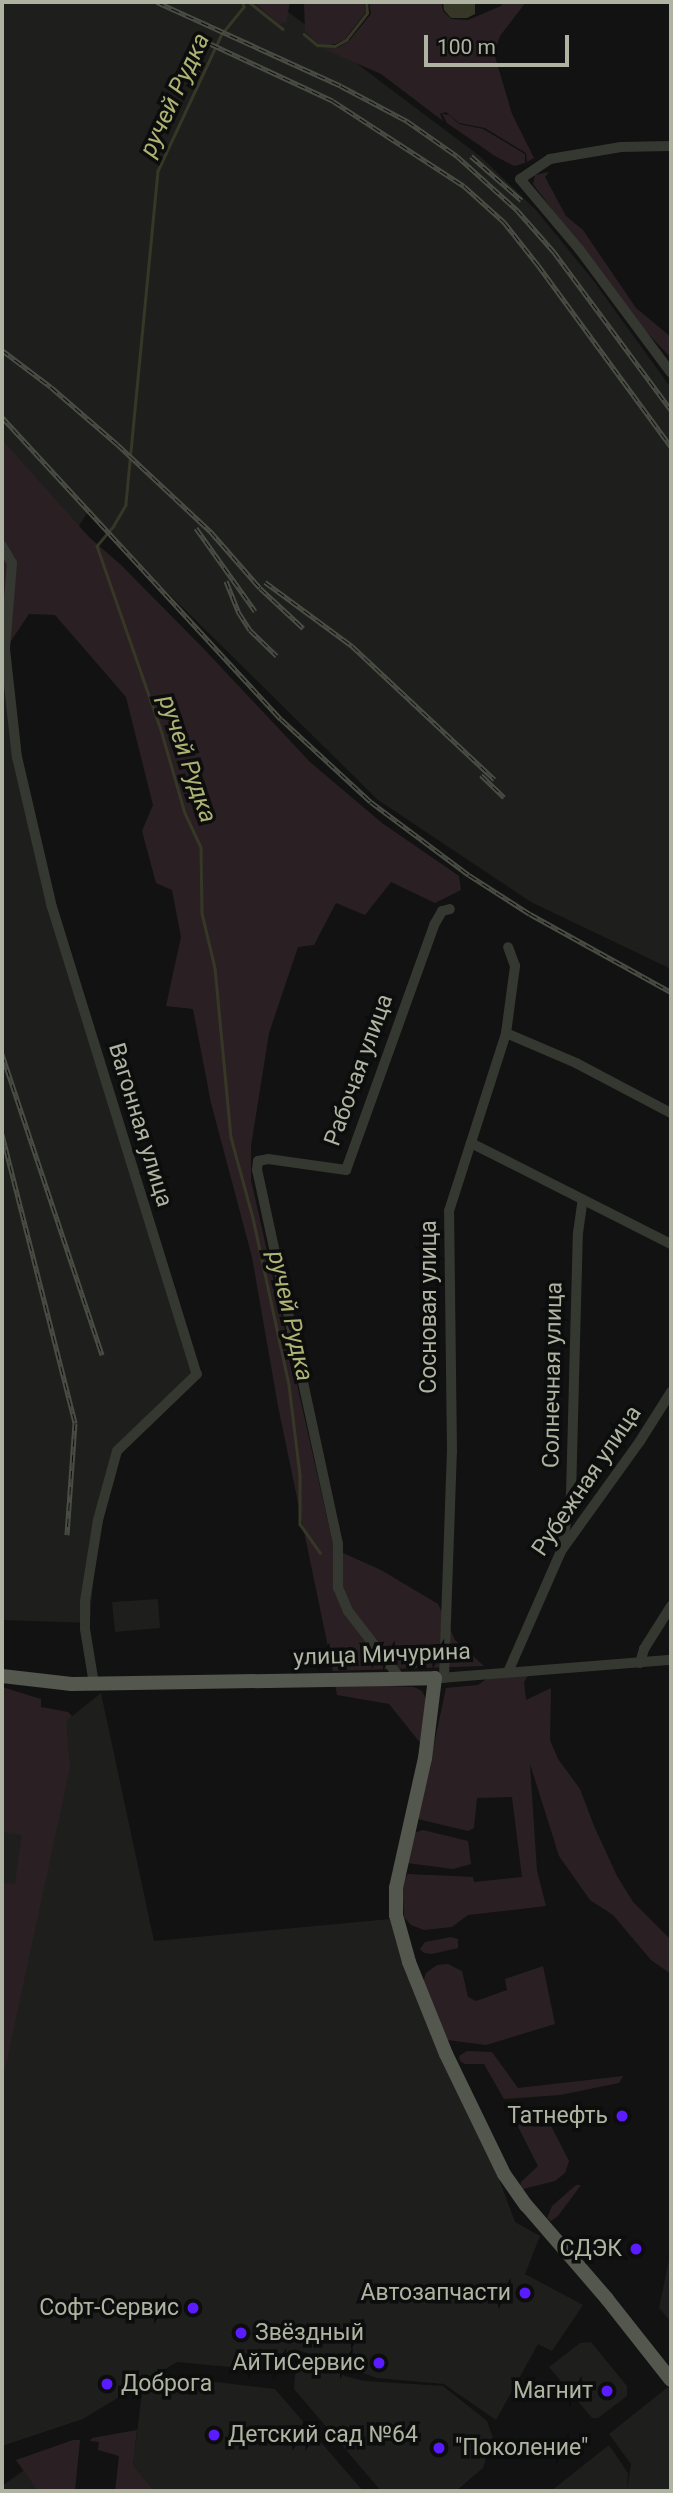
<!DOCTYPE html>
<meta charset="utf-8">
<style>
body{margin:0}
#map{position:relative;width:673px;height:2493px;overflow:hidden;background:#111211;font-family:Roboto,sans-serif}
div>[style]{position:absolute}
.built>*{inset:0;background:#1e1f1d}
.green>*{inset:0;background:#2a2023}
.water>*{inset:0;background:#363726}
.stream>*{height:2.5px;margin:-1.25px;padding:0 1.25px;transform-origin:1.25px;border-radius:1.25px;background:#363726}
.minor>*{height:10px;margin:-5px;padding:0 5px;transform-origin:5px;border-radius:5px;background:#353831}
.major>*{height:14px;margin:-7px;padding:0 7px;transform-origin:7px;border-radius:7px;background:#53574d}
.rail>*{height:5px;margin-top:-2.5px;transform-origin:0;background:repeating-linear-gradient(90deg,#0c0d0c 0 8px,#4a4d44 0 16px);box-sizing:border-box;border-block:2px solid #4a4d44}
.dots>*{width:19px;height:19px;translate:-50% -50%;box-sizing:border-box;border:4px solid #0c0d0c;border-radius:50%}
span{translate:-50% -50%;white-space:nowrap;text-align:center;line-height:1.15;-webkit-text-stroke:7px #0c0d0c;paint-order:stroke}
.street-label{font-size:23px;color:#aeb4a1}
.poi-label{font-size:23px;color:#aeb4a1}
.right{translate:-100% -50%;text-align:right}
.left{translate:0 -50%;text-align:left}
.water-label{font-size:24px;color:#aeb374;font-style:italic}
.frame{position:absolute;inset:0;border:4px solid #aeb4a1;pointer-events:none}
.scale{position:absolute;left:424px;top:35px;width:145px;height:32px;box-sizing:border-box;border:4px solid #aeb4a1;border-top:0;padding-left:9px;font-size:21px;line-height:24px;white-space:nowrap;color:#aeb4a1;-webkit-text-stroke:5px #0c0d0c;paint-order:stroke}
</style>
<div id="map">
<div class="built">
<div style="clip-path:polygon(2px 2px,275px 2px,481px 157px,536px 210px,593px 280px,671px 388px,671px 969px,531px 902px,378px 800px,87px 513px,4px 649px,17px 757px,51px 908px,196px 1374px,116px 1450px,97px 1519px,90px 1623px,2px 1620px)"></div>
<div style="clip-path:polygon(158px 1599px,160px 1628px,115px 1632px,112px 1602px)"></div>
<div style="clip-path:polygon(101px 1693px,154px 1941px,390px 1919px,439px 2051px,499px 2179px,515px 2222px,540px 2236px,525px 2274px,583px 2305px,552px 2351px,538px 2344px,496px 2420px,444px 2384px,377px 2378px,298px 2350px,272px 2371px,177px 2362px,83px 2419px,2px 2446px,2px 1709px,66px 1721px)"></div>
<div style="clip-path:polygon(671px 2250px,671px 2322px,659px 2308px)"></div>
<div style="clip-path:polygon(591px 2342px,627px 2386px,627px 2396px,598px 2418px,592px 2418px,549px 2367px,580px 2343px)"></div>
<div style="clip-path:polygon(296px 2363px,341px 2367px,344px 2376px,365px 2381px,443px 2386px,487px 2421px,493px 2438px,483px 2468px,456px 2491px,381px 2491px,294px 2389px)"></div>
<div style="clip-path:polygon(165px 2376px,275px 2389px,363px 2491px,154px 2491px,133px 2465px,142px 2392px)"></div>
<div style="clip-path:polygon(668px 2387px,671px 2392px,671px 2491px,551px 2491px,609px 2445px,628px 2473px,627px 2490px,631px 2464px,609px 2434px)"></div>
<div style="clip-path:polygon(34px 2463px,53px 2491px,2px 2491px,2px 2486px)"></div>
</div>
<div class="green">
<div style="clip-path:polygon(254px 2px,290px 2px,286px 22px,279px 24px)"></div>
<div style="clip-path:polygon(304px 2px,364px 2px,366px 12px,345px 39px,336px 44px,319px 44px,305px 31px)"></div>
<div style="clip-path:polygon(369px 2px,441px 2px,443px 11px,451px 19px,468px 20px,501px 6px,503px 2px,526px 2px,500px 36px,494px 53px,512px 114px,534px 158px,527px 162px,526px 153px,485px 128px,459px 123px,446px 112px,440px 114px,443px 121px,381px 74px,324px 49px,337px 48px,349px 41px,371px 14px)"></div>
<div style="clip-path:polygon(442px 114px,449px 115px,459px 124px,483px 129px,525px 154px,525px 163px,514px 166px,495px 156px,447px 123px)"></div>
<div style="clip-path:polygon(549px 172px,545px 177px,566px 216px,583px 230px,636px 308px,671px 337px,671px 358px,637px 322px,533px 184px,535px 175px)"></div>
<div style="clip-path:polygon(2px 440px,89px 537px,121px 565px,202px 647px,310px 762px,382px 823px,459px 876px,461px 890px,435px 903px,391px 882px,365px 915px,336px 903px,314px 945px,298px 947px,269px 1033px,251px 1146px,251px 1180px,334px 1549px,381px 1570px,438px 1604px,455px 1640px,484px 1666px,333px 1671px,278px 1406px,252px 1257px,211px 1103px,193px 1009px,166px 1006px,181px 937px,172px 890px,156px 883px,142px 831px,153px 805px,126px 697px,55px 615px,29px 614px,7px 647px,2px 644px)"></div>
<div style="clip-path:polygon(529px 1674px,524px 1682px,526px 1700px,551px 1688px,550px 1740px,558px 1759px,580px 1789px,594px 1826px,617px 1876px,633px 1902px,671px 1940px,671px 1974px,651px 1960px,613px 1915px,590px 1900px,559px 1856px,530px 1764px,537px 1871px,546px 1906px,468px 1915px,452px 1927px,424px 1930px,411px 1925px,404px 1917px,402px 1880px,408px 1874px,473px 1877px,474px 1882px,522px 1877px,512px 1797px,477px 1798px,474px 1828px,468px 1831px,418px 1819px,446px 1688px,478px 1685px,488px 1678px)"></div>
<div style="clip-path:polygon(335px 1684px,414px 1687px,422px 1691px,427px 1701px,422px 1745px,389px 1704px,337px 1695px)"></div>
<div style="clip-path:polygon(2px 1687px,41px 1699px,41px 1707px,68px 1712px,72px 1716px,66px 1722px,70px 1767px,2px 2083px,2px 1883px,15px 1884px,22px 1835px,2px 1832px)"></div>
<div style="clip-path:polygon(423px 1830px,468px 1841px,471px 1864px,453px 1869px,407px 1863px,413px 1833px)"></div>
<div style="clip-path:polygon(451px 1937px,458px 1939px,458px 1948px,432px 1954px,424px 1953px,420px 1949px,425px 1942px)"></div>
<div style="clip-path:polygon(448px 1964px,462px 1971px,468px 1997px,476px 2001px,507px 1990px,505px 1979px,543px 1966px,555px 2024px,486px 2045px,447px 2040px,423px 1982px,426px 1973px,437px 1965px)"></div>
<div style="clip-path:polygon(467px 2051px,492px 2052px,518px 2088px,623px 2076px,619px 2083px,560px 2095px,504px 2099px,484px 2064px,465px 2064px,460px 2061px,459px 2056px)"></div>
<div style="clip-path:polygon(535px 2111px,547px 2118px,569px 2161px,565px 2173px,555px 2181px,523px 2189px,520px 2187px,521px 2182px,538px 2166px,512px 2115px)"></div>
<div style="clip-path:polygon(576px 2185px,581px 2185px,558px 2216px,551px 2221px,547px 2218px,552px 2206px)"></div>
<div style="clip-path:polygon(137px 2430px,133px 2465px,154px 2491px,115px 2491px,119px 2456px,98px 2450px,99px 2442px,90px 2441px,92px 2438px)"></div>
<div style="clip-path:polygon(73px 2440px,80px 2440px,75px 2491px,38px 2491px,16px 2460px)"></div>
</div>
<div class="water">
<div style="clip-path:polygon(443px 2px,475px 2px,475px 14px,467px 18px,451px 18px,444px 10px)"></div>
</div>
<div class="stream">
<div style="left:243px;top:2px;width:5px;rotate:79deg"></div>
<div style="left:244px;top:7px;width:35px;rotate:129deg"></div>
<div style="left:222px;top:34px;width:151px;rotate:115deg"></div>
<div style="left:158px;top:171px;width:336px;rotate:95.5deg"></div>
<div style="left:126px;top:505px;width:24px;rotate:120deg"></div>
<div style="left:114px;top:526px;width:26px;rotate:130deg"></div>
<div style="left:97px;top:546px;width:198px;rotate:70.8deg"></div>
<div style="left:162px;top:733px;width:83px;rotate:74deg"></div>
<div style="left:185px;top:813px;width:38px;rotate:65deg"></div>
<div style="left:201px;top:848px;width:65px;rotate:89.1deg"></div>
<div style="left:202px;top:913px;width:57px;rotate:76.7deg"></div>
<div style="left:215px;top:968px;width:170px;rotate:84.6deg"></div>
<div style="left:231px;top:1137px;width:84px;rotate:74.8deg"></div>
<div style="left:253px;top:1218px;width:171px;rotate:77.8deg"></div>
<div style="left:289px;top:1385px;width:91px;rotate:83deg"></div>
<div style="left:300px;top:1475px;width:49px;rotate:90deg"></div>
<div style="left:300px;top:1524px;width:35px;rotate:55deg"></div>
<div style="left:249px;top:2px;width:43px;rotate:38.5deg"></div>
<div style="left:304px;top:34px;width:17px;rotate:40deg"></div>
<div style="left:317px;top:45px;width:18px;rotate:3deg"></div>
<div style="left:335px;top:46px;width:13px;rotate:-29deg"></div>
<div style="left:346px;top:40px;width:34px;rotate:-52deg"></div>
<div style="left:367px;top:13px;width:11px;rotate:-95deg"></div>
</div>
<div class="minor">
<div style="left:671px;top:146px;width:50px;rotate:178.9deg"></div>
<div style="left:621px;top:147px;width:72px;rotate:170.4deg"></div>
<div style="left:550px;top:159px;width:36px;rotate:146deg"></div>
<div style="left:520px;top:179px;width:92px;rotate:49.9deg"></div>
<div style="left:579px;top:249px;width:154px;rotate:53.4deg"></div>
<div style="left:2px;top:546px;width:20px;rotate:60deg"></div>
<div style="left:12px;top:563px;width:86px;rotate:94.7deg"></div>
<div style="left:5px;top:649px;width:109px;rotate:83.7deg"></div>
<div style="left:17px;top:757px;width:154px;rotate:76.9deg"></div>
<div style="left:52px;top:907px;width:489px;rotate:72.8deg"></div>
<div style="left:197px;top:1374px;width:111px;rotate:136.1deg"></div>
<div style="left:117px;top:1451px;width:72px;rotate:105.4deg"></div>
<div style="left:98px;top:1520px;width:82px;rotate:99.1deg"></div>
<div style="left:85px;top:1601px;width:28px;rotate:90deg"></div>
<div style="left:85px;top:1629px;width:56px;rotate:80.7deg"></div>
<div style="left:506px;top:1033px;width:76px;rotate:23.2deg"></div>
<div style="left:576px;top:1063px;width:107px;rotate:27.8deg"></div>
<div style="left:471px;top:1143px;width:224px;rotate:26.8deg"></div>
<div style="left:561px;top:1551px;width:57px;rotate:-79.9deg"></div>
<div style="left:571px;top:1495px;width:262px;rotate:-88.5deg"></div>
<div style="left:578px;top:1233px;width:34px;rotate:-82deg"></div>
<div style="left:640px;top:1663px;width:15px;rotate:-74deg"></div>
<div style="left:644px;top:1649px;width:51px;rotate:-57.9deg"></div>
<div style="left:508px;top:1672px;width:132px;rotate:-66.3deg"></div>
<div style="left:561px;top:1551px;width:135px;rotate:-54.3deg"></div>
<div style="left:640px;top:1441px;width:58px;rotate:-57.7deg"></div>
<div style="left:400px;top:1678px;width:85px;rotate:-127.8deg"></div>
<div style="left:348px;top:1611px;width:25px;rotate:-113deg"></div>
<div style="left:338px;top:1588px;width:44px;rotate:-90deg"></div>
<div style="left:338px;top:1544px;width:383px;rotate:-102.2deg"></div>
<div style="left:257px;top:1170px;width:9px;rotate:-84deg"></div>
<div style="left:258px;top:1161px;width:10px;rotate:-11deg"></div>
<div style="left:268px;top:1159px;width:79px;rotate:8deg"></div>
<div style="left:346px;top:1170px;width:260px;rotate:-70.2deg"></div>
<div style="left:434px;top:925px;width:16px;rotate:-60deg"></div>
<div style="left:442px;top:911px;width:8px;rotate:-14deg"></div>
<div style="left:440px;top:1678px;width:232px;rotate:-4.5deg"></div>
<div style="left:444px;top:1678px;width:226px;rotate:-88deg"></div>
<div style="left:452px;top:1452px;width:241px;rotate:-90.7deg"></div>
<div style="left:449px;top:1211px;width:187px;rotate:-72.2deg"></div>
<div style="left:506px;top:1033px;width:68px;rotate:-82.3deg"></div>
<div style="left:515px;top:966px;width:20px;rotate:-110deg"></div>
</div>
<div class="major">
<div style="left:2px;top:1676px;width:70px;rotate:6.5deg"></div>
<div style="left:72px;top:1684px;width:363px;rotate:-0.9deg"></div>
<div style="left:435px;top:1678px;width:81px;rotate:97.1deg"></div>
<div style="left:425px;top:1758px;width:133px;rotate:102.6deg"></div>
<div style="left:396px;top:1888px;width:27px;rotate:90deg"></div>
<div style="left:396px;top:1915px;width:49px;rotate:74.5deg"></div>
<div style="left:409px;top:1962px;width:99px;rotate:68.1deg"></div>
<div style="left:446px;top:2054px;width:133px;rotate:64.2deg"></div>
<div style="left:504px;top:2174px;width:38px;rotate:55deg"></div>
<div style="left:526px;top:2205px;width:124px;rotate:49.2deg"></div>
<div style="left:607px;top:2299px;width:103px;rotate:51.7deg"></div>
</div>
<div class="rail">
<div style="left:157px;top:2px;width:202px;rotate:24.5deg"></div>
<div style="left:341px;top:86px;width:75px;rotate:27.9deg"></div>
<div style="left:407px;top:121px;width:61px;rotate:35deg"></div>
<div style="left:457px;top:156px;width:81px;rotate:42deg"></div>
<div style="left:517px;top:210px;width:56px;rotate:48.6deg"></div>
<div style="left:554px;top:252px;width:197px;rotate:53.5deg"></div>
<div style="left:196px;top:37px;width:151px;rotate:25deg"></div>
<div style="left:333px;top:101px;width:156px;rotate:33deg"></div>
<div style="left:464px;top:186px;width:54px;rotate:42deg"></div>
<div style="left:504px;top:222px;width:55px;rotate:51.7deg"></div>
<div style="left:538px;top:265px;width:225px;rotate:53.8deg"></div>
<div style="left:471px;top:156px;width:67px;rotate:41.3deg"></div>
<div style="left:2px;top:350px;width:61px;rotate:37.1deg"></div>
<div style="left:51px;top:387px;width:87px;rotate:40.8deg"></div>
<div style="left:117px;top:444px;width:129px;rotate:43.1deg"></div>
<div style="left:211px;top:532px;width:74px;rotate:48.8deg"></div>
<div style="left:260px;top:588px;width:59px;rotate:42.9deg"></div>
<div style="left:2px;top:417px;width:411px;rotate:47.3deg"></div>
<div style="left:281px;top:719px;width:122px;rotate:42.7deg"></div>
<div style="left:371px;top:802px;width:122px;rotate:36.7deg"></div>
<div style="left:469px;top:875px;width:72px;rotate:32.6deg"></div>
<div style="left:530px;top:914px;width:161px;rotate:29deg"></div>
<div style="left:196px;top:528px;width:102px;rotate:54.6deg"></div>
<div style="left:226px;top:581px;width:35px;rotate:68deg"></div>
<div style="left:239px;top:613px;width:20px;rotate:57deg"></div>
<div style="left:250px;top:630px;width:37px;rotate:44deg"></div>
<div style="left:265px;top:582px;width:108px;rotate:36.3deg"></div>
<div style="left:352px;top:646px;width:195px;rotate:43.1deg"></div>
<div style="left:481px;top:775px;width:32px;rotate:44deg"></div>
<div style="left:2px;top:1054px;width:317px;rotate:71.6deg"></div>
<div style="left:2px;top:1134px;width:298px;rotate:75.8deg"></div>
<div style="left:75px;top:1423px;width:112px;rotate:94.1deg"></div>
</div>
<div class="dots">
<div style="left:622px;top:2116px;background:#5a1cff"></div>
<div style="left:636px;top:2249px;background:#5a1cff"></div>
<div style="left:525px;top:2293px;background:#5a1cff"></div>
<div style="left:193px;top:2308px;background:#5a1cff"></div>
<div style="left:241px;top:2333px;background:#5a1cff"></div>
<div style="left:379px;top:2363px;background:#5a1cff"></div>
<div style="left:107px;top:2384px;background:#5a1cff"></div>
<div style="left:607px;top:2391px;background:#5a1cff"></div>
<div style="left:214px;top:2435px;background:#5a1cff"></div>
<div style="left:439px;top:2448px;background:#5a1cff"></div>
</div>
<div class="street-label">
<span style="left:359px;top:1070px;rotate:-70deg">Рабочая улица</span>
<span style="left:140px;top:1125px;rotate:73deg">Вагонная улица</span>
<span style="left:429px;top:1307px;rotate:-90deg">Сосновая улица</span>
<span style="left:553px;top:1375px;rotate:-89deg">Солнечная улица</span>
<span style="left:587px;top:1481px;rotate:-56deg">Рубежная улица</span>
<span style="left:382px;top:1655px;rotate:-2deg">улица Мичурина</span>
</div>
<div class="poi-label">
<span class="right" style="left:608px;top:2116px">Татнефть</span>
<span class="right" style="left:622px;top:2249px">СДЭК</span>
<span class="right" style="left:511px;top:2293px">Автозапчасти</span>
<span class="right" style="left:179px;top:2308px">Софт-Сервис</span>
<span class="left" style="left:255px;top:2333px">Звёздный</span>
<span class="right" style="left:365px;top:2363px">АйТиСервис</span>
<span class="left" style="left:121px;top:2384px">Доброга</span>
<span class="right" style="left:593px;top:2391px">Магнит</span>
<span class="left" style="left:228px;top:2435px">Детский сад №64</span>
<span class="left" style="left:455px;top:2448px">"Поколение"</span>
</div>
<div class="water-label">
<span style="left:175px;top:95px;rotate:-65deg">ручей Рудка</span>
<span style="left:187px;top:759px;rotate:71deg">ручей Рудка</span>
<span style="left:290px;top:1316px;rotate:77deg">ручей Рудка</span>
</div>
<div class="frame"></div>
<div class="scale">100 m</div>
</div>
